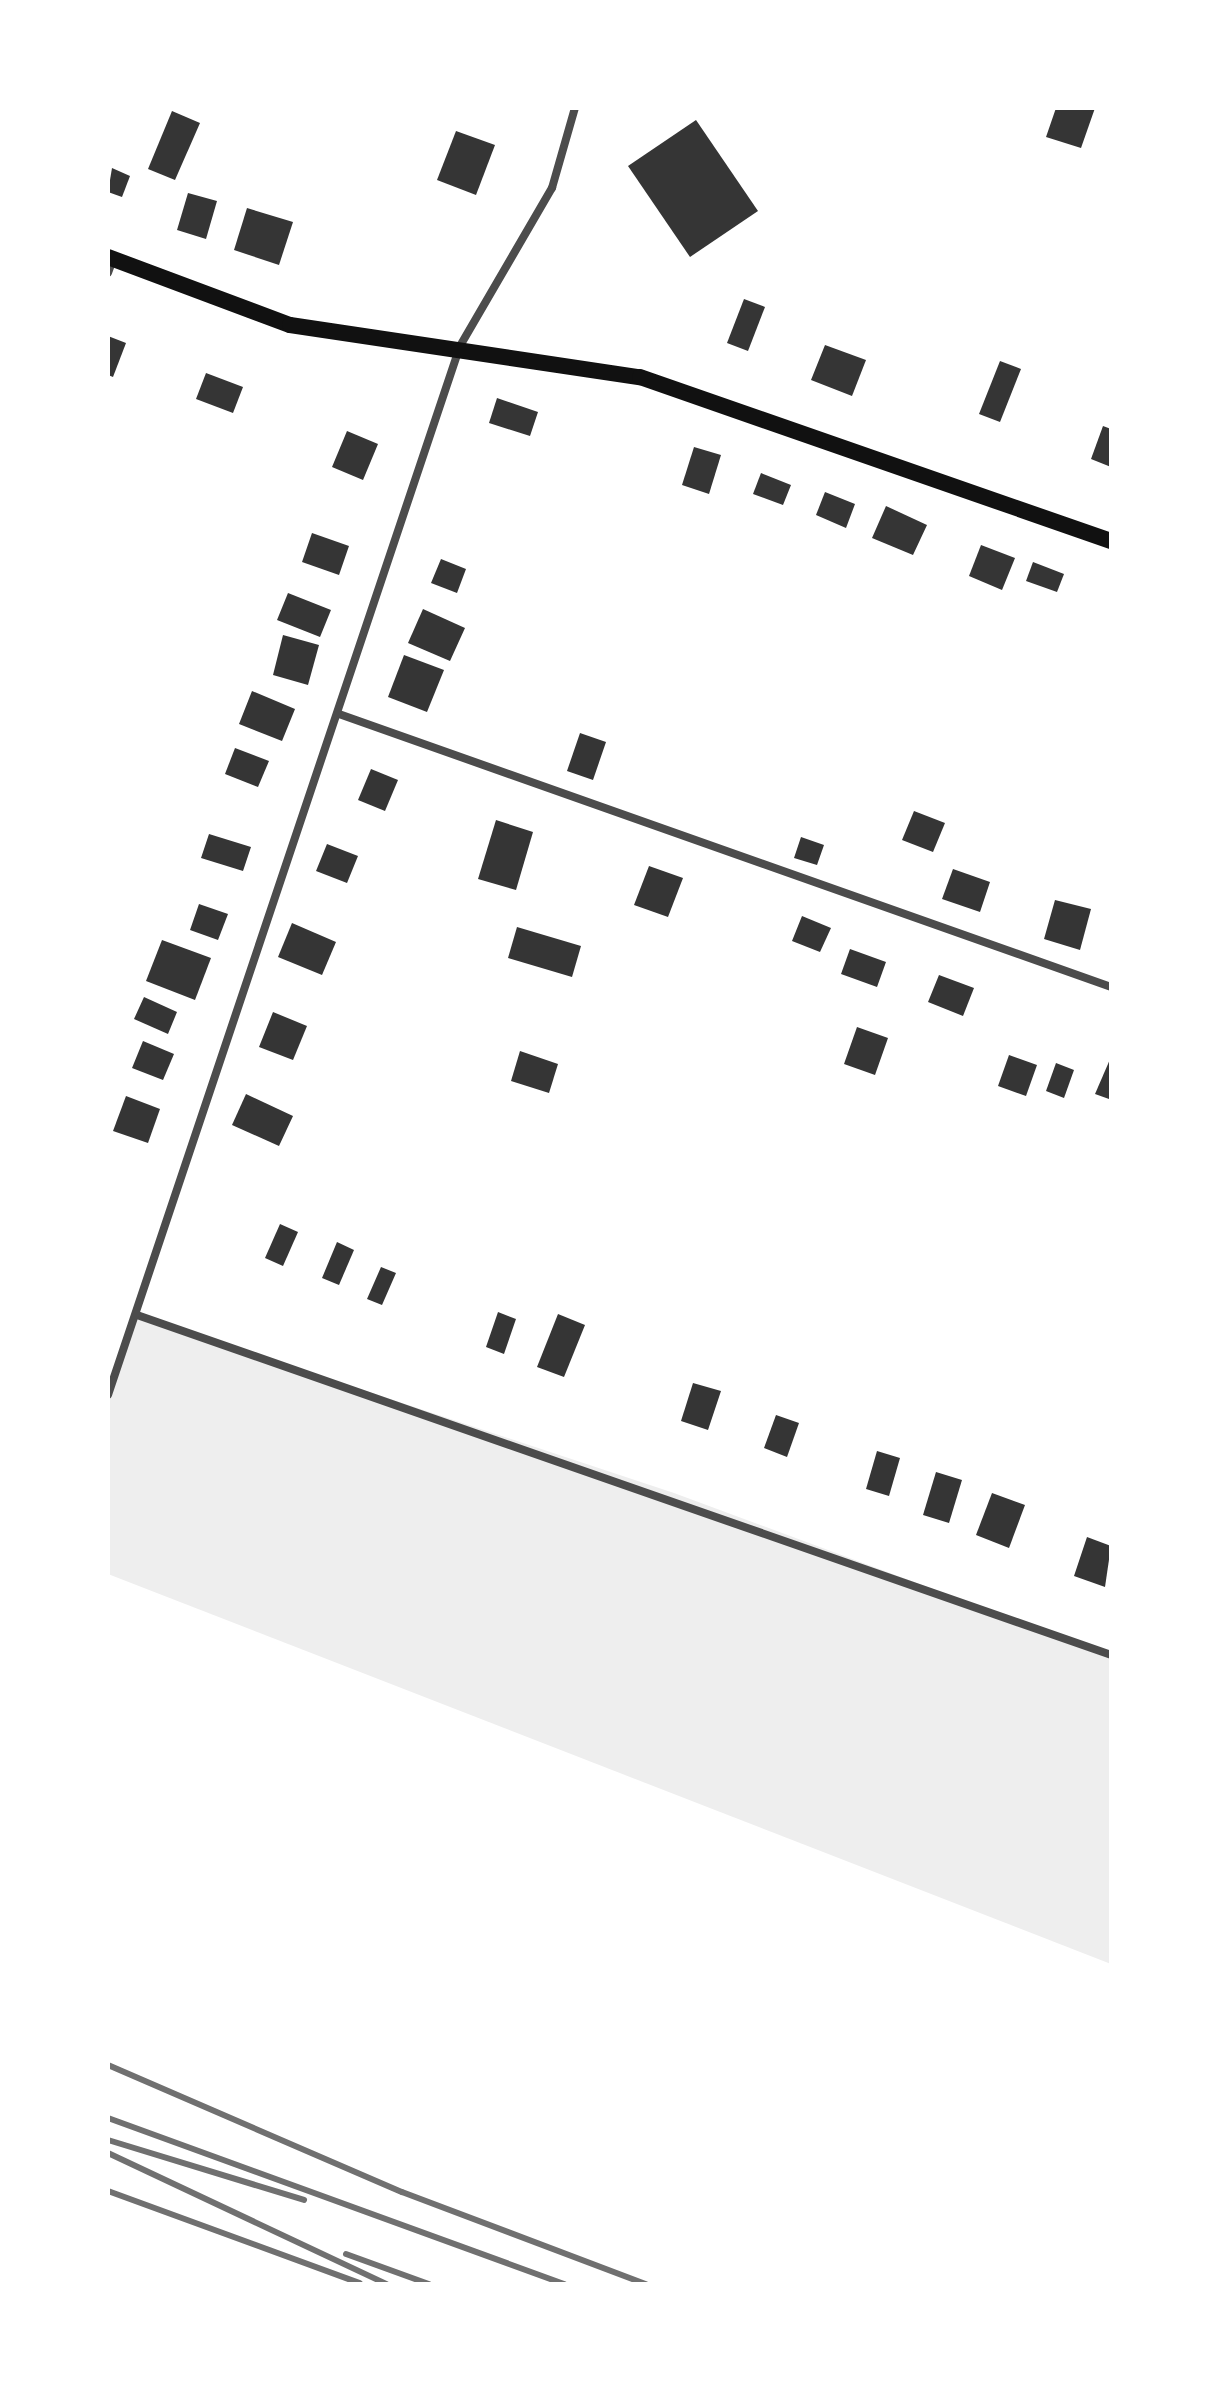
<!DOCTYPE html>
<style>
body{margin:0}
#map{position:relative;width:1219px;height:2392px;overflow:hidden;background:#fff;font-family:"Alegreya Sans",sans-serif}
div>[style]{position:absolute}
.green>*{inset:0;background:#eee}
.building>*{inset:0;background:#353535}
.minor>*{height:8px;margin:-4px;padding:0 4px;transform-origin:4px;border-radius:4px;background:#4c4c4c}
.secondary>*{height:16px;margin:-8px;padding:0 8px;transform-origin:8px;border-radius:8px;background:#111}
.rail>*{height:6px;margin:-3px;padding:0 3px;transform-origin:3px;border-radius:3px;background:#707070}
span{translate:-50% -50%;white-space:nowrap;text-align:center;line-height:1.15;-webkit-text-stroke:7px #fff;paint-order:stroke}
.frame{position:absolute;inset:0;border:110px solid #fff;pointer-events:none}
</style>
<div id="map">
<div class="green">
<div style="clip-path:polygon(137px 1315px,674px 1493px,1111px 1655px,1111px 1964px,108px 1574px,108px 1395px)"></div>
</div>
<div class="building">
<div style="clip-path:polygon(1056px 108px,1095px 108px,1081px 148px,1046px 137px)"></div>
<div style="clip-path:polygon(172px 111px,200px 123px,175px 180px,148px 169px)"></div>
<div style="clip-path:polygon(696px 120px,758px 211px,690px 257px,628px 166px)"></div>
<div style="clip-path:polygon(456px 131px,495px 145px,476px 195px,437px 180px)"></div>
<div style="clip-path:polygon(112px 168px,130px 176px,122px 197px,108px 192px)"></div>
<div style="clip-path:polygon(188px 193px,217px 201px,206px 239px,177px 230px)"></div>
<div style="clip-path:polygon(247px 208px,293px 222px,279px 265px,234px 250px)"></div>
<div style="clip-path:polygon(744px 299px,765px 307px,748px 351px,727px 343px)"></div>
<div style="clip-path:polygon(108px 336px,126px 343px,113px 377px,108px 375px)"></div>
<div style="clip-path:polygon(825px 345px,866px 360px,852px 396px,811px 380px)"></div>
<div style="clip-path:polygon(1000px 361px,1021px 369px,1000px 422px,979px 414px)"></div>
<div style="clip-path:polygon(206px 373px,243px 387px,233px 413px,196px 399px)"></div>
<div style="clip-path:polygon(497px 398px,538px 412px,530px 436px,489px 423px)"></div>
<div style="clip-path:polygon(1103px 426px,1111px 429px,1111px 467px,1091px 459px)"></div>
<div style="clip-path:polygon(347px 431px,378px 444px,363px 480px,332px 467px)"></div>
<div style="clip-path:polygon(694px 447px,721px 455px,709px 494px,682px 485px)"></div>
<div style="clip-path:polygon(761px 473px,791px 485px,783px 505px,753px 494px)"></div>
<div style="clip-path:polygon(825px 492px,855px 504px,846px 528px,816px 515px)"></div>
<div style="clip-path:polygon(886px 506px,927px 525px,913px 555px,872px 538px)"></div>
<div style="clip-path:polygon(312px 533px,349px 546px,339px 575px,302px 562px)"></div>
<div style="clip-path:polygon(981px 545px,1015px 558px,1002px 590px,969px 576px)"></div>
<div style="clip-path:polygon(441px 559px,466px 569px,457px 593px,431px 583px)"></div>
<div style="clip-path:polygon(1033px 562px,1064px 574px,1057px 592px,1026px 581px)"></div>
<div style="clip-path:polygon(288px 593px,331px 610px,320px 637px,277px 620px)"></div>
<div style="clip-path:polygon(423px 609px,465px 628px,450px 661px,408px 643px)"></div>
<div style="clip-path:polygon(283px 635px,319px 645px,308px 685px,273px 675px)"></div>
<div style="clip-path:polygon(404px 655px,444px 670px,427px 712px,388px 697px)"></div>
<div style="clip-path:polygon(252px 691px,295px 709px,282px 741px,239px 724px)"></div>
<div style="clip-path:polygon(580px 733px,606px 742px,593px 780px,567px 771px)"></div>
<div style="clip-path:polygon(235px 748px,269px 761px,258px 787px,225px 774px)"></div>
<div style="clip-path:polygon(371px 769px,398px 780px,385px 811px,358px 800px)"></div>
<div style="clip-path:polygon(914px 811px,945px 823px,933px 852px,902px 840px)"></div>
<div style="clip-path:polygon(496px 820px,533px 832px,516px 890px,478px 879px)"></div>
<div style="clip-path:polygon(209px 834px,251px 847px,243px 871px,201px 858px)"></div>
<div style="clip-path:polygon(801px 837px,824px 845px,817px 865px,794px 858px)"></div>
<div style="clip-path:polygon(327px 844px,358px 856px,347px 883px,316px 871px)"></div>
<div style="clip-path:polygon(649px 866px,683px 878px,668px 917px,634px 905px)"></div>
<div style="clip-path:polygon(953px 869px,990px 882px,980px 912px,942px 899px)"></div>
<div style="clip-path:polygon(1055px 900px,1091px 909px,1080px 950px,1044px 939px)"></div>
<div style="clip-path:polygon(199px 904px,228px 914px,218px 940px,190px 930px)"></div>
<div style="clip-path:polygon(802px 916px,831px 928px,820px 952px,792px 941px)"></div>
<div style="clip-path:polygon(292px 923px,336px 942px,322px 975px,278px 957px)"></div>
<div style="clip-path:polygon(517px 927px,581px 946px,572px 977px,508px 958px)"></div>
<div style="clip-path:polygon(162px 940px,211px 958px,195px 1000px,146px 981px)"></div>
<div style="clip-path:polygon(850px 949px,886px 962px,877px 987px,841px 974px)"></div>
<div style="clip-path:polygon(939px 975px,974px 988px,963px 1016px,928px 1002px)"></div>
<div style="clip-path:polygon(144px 997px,177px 1012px,168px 1034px,134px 1019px)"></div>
<div style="clip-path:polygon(273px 1012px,307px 1026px,293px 1060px,259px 1047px)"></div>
<div style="clip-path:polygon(857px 1027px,888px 1038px,875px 1075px,844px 1064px)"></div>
<div style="clip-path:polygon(143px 1041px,174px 1054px,163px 1080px,132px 1068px)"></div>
<div style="clip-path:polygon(520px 1051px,558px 1064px,549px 1093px,511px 1081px)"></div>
<div style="clip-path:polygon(1009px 1055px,1037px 1065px,1026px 1096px,998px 1086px)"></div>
<div style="clip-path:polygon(1111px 1057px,1111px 1094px,1109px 1099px,1095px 1094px)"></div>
<div style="clip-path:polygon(1056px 1063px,1074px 1070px,1064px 1098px,1046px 1091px)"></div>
<div style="clip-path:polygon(246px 1094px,293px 1116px,279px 1146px,232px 1125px)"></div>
<div style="clip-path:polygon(126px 1096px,160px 1109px,148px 1143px,113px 1131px)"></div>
<div style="clip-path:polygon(280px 1224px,298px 1232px,283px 1266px,265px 1258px)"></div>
<div style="clip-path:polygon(337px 1242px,354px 1250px,339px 1285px,322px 1278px)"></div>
<div style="clip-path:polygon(381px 1267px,396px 1273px,382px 1305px,367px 1299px)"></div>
<div style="clip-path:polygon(498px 1312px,516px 1319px,504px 1354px,486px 1347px)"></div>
<div style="clip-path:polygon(558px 1314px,585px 1325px,564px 1377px,537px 1367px)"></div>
<div style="clip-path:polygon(693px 1383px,721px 1391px,708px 1430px,681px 1421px)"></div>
<div style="clip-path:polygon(776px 1415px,799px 1423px,787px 1457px,764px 1448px)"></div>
<div style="clip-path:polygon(877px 1451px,900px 1458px,889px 1496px,866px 1489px)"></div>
<div style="clip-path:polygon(936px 1472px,962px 1480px,949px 1523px,923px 1515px)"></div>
<div style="clip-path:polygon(992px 1493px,1025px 1505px,1009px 1548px,976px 1535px)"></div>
<div style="clip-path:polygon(1087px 1537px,1111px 1546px,1105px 1587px,1074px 1576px)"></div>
</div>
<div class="minor">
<div style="left:108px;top:273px;width:15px;rotate:-70deg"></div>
<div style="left:339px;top:714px;width:819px;rotate:19.47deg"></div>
<div style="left:137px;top:1315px;width:1032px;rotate:19.24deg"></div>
<div style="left:108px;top:1395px;width:1106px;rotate:-71.45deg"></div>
<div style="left:460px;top:346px;width:183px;rotate:-59.8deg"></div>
<div style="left:552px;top:188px;width:83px;rotate:-74deg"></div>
</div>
<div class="secondary">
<div style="left:108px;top:257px;width:194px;rotate:20.5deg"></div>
<div style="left:290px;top:325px;width:354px;rotate:8.5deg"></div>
<div style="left:640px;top:377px;width:499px;rotate:19.2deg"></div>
</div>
<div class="rail">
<div style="left:108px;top:2065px;width:320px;rotate:23.4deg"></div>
<div style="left:402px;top:2192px;width:261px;rotate:20.7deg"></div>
<div style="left:108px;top:2118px;width:486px;rotate:20deg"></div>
<div style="left:108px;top:2140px;width:205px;rotate:17deg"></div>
<div style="left:108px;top:2153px;width:308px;rotate:25.2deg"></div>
<div style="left:108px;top:2191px;width:268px;rotate:20.1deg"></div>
<div style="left:346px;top:2254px;width:88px;rotate:19.9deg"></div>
</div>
<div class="frame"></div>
</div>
